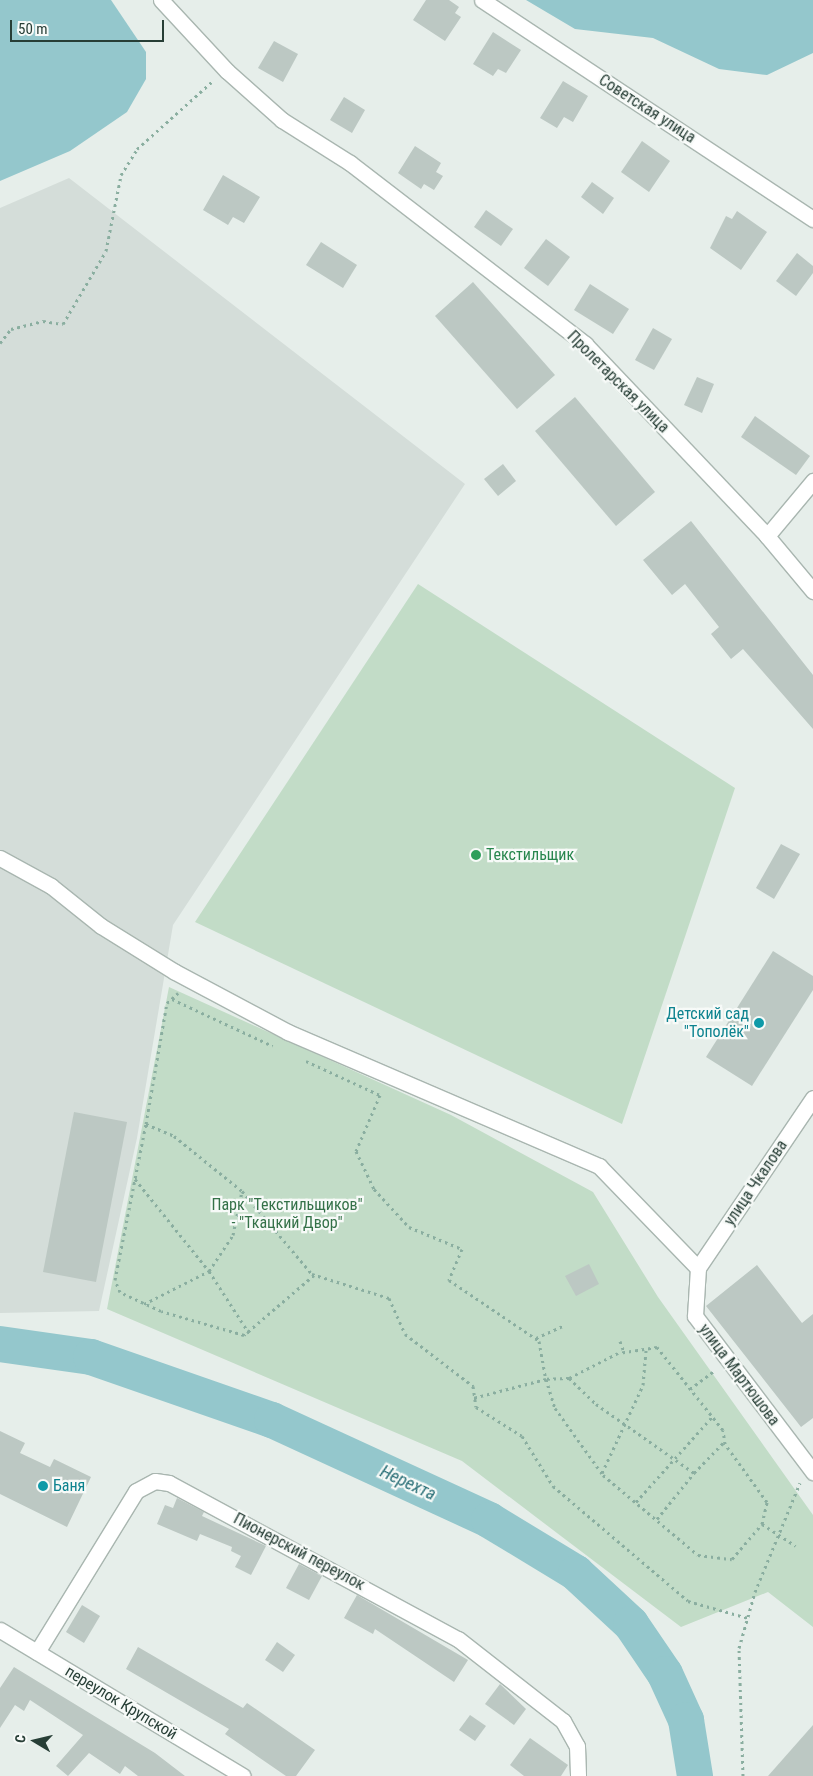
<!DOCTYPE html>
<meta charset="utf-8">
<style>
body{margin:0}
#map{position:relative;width:813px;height:1776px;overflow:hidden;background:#e6eeea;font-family:"Roboto Condensed",sans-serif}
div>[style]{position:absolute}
.built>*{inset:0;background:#d4ddd9}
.green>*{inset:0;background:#c2dcc7}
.water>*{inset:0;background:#94c7cc}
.river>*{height:36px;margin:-18px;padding:0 18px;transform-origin:18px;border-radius:18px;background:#94c7cc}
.building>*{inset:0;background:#bcc8c3}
.path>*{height:3px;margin-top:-1.5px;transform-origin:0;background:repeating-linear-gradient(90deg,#8aaea0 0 2.5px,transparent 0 6.5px)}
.roads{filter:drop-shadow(1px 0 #a9b6b0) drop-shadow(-1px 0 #a9b6b0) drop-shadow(0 1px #a9b6b0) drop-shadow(0 -1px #a9b6b0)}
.minor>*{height:15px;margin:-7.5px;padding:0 7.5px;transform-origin:7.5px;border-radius:7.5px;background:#fff}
.path-bridge>*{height:3px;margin-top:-1.5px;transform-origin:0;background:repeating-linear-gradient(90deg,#8aaea0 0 2.5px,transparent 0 6.5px)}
.dots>*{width:14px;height:14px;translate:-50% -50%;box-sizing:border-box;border:2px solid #f7faf8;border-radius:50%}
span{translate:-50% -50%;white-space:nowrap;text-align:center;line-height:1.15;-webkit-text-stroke:4.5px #f7faf8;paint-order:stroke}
.street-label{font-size:16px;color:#273e36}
.leisure-label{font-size:16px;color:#27864d}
.left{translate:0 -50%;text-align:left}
.culture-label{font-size:16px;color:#0d838f}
.right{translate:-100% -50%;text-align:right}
.park-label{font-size:16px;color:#347148}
.water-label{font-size:18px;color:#266d75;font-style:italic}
.north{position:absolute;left:10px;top:1716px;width:50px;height:50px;-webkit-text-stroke:4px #f7faf8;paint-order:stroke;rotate:279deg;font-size:14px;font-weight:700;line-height:20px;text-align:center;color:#273e36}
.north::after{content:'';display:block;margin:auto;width:18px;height:22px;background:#273e36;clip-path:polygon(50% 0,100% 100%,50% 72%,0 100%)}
.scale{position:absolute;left:10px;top:20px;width:154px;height:22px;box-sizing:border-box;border:2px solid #273e36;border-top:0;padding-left:6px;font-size:15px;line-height:18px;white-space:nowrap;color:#273e36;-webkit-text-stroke:4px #f7faf8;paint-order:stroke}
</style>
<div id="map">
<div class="built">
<div style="clip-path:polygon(69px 178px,465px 484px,173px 925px,137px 1138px,99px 1311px,0 1313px,0 208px)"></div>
</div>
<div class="green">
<div style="clip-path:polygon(418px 584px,735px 788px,622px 1124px,195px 922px)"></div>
<div style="clip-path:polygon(169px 987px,451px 1115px,593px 1192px,658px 1297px,813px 1515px,813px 1627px,768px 1592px,681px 1627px,462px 1461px,107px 1309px)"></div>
</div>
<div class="water">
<div style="clip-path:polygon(0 0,111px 0,146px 52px,146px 79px,127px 112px,70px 151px,0 181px)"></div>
<div style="clip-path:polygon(526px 0,813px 0,813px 53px,767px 75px,719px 69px,653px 38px,575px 29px)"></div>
</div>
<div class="river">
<div style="left:0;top:1344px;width:92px;rotate:8.1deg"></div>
<div style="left:91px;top:1357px;width:192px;rotate:19.2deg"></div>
<div style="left:272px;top:1420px;width:239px;rotate:24.7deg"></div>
<div style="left:489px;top:1520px;width:102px;rotate:31.3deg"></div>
<div style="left:576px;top:1573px;width:75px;rotate:42.8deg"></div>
<div style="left:631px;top:1624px;width:60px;rotate:55.8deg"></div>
<div style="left:665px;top:1674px;width:51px;rotate:65.5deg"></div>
<div style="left:686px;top:1720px;width:57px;rotate:80.9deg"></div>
</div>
<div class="building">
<div style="clip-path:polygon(426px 0,449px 0,459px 7px,455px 13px,461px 17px,445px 41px,413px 20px)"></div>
<div style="clip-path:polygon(493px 32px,521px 50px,506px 73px,498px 69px,493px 76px,473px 64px)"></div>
<div style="clip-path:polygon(274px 41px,298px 54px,283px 82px,258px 68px)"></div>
<div style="clip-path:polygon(563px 81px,588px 96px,573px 122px,564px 117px,557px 128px,540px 118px)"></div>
<div style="clip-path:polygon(344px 97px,365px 110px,352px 133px,330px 120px)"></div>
<div style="clip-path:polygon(642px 141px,670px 161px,649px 192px,621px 172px)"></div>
<div style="clip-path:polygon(415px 146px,441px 163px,436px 172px,443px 176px,434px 190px,424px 184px,421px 189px,398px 173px)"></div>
<div style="clip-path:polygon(223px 175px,260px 197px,244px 223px,233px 217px,228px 225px,203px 210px)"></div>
<div style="clip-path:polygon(592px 182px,614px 198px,603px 214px,581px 197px)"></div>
<div style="clip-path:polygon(486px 210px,513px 229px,501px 246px,474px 227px)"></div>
<div style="clip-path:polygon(737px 211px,767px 232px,741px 270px,710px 248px,726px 216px,732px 219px)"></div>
<div style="clip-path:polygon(546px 239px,570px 257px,548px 286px,524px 268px)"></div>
<div style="clip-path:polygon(321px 242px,357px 265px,343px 288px,306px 265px)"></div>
<div style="clip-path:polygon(797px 253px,813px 266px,813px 273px,796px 296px,776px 281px)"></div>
<div style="clip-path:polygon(473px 282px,555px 375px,517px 409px,435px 316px)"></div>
<div style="clip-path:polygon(590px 284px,629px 309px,613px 334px,574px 310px)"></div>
<div style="clip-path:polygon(653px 328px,672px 339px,654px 370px,635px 360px)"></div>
<div style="clip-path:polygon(697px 377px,714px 384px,702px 413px,684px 405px)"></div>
<div style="clip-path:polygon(575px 397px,655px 492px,616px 526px,535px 431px)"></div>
<div style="clip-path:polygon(755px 416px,810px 456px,796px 475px,741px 437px)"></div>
<div style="clip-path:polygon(503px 464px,516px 481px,498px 496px,484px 479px)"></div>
<div style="clip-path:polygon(691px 521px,813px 675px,813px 729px,743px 649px,731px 659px,711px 634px,719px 627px,685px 584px,672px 595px,643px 560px)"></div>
<div style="clip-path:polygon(781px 844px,800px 854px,774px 899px,756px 888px)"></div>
<div style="clip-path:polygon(773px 951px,813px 976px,813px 990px,752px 1086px,706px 1057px)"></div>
<div style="clip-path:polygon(74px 1112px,127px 1122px,96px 1282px,43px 1272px)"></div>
<div style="clip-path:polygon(589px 1264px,599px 1284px,576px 1296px,565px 1276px)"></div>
<div style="clip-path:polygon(757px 1265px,802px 1323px,813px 1314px,813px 1418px,801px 1427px,706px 1306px)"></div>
<div style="clip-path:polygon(0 1431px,25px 1443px,20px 1453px,50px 1467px,54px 1459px,91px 1477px,67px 1527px,0 1494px)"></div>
<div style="clip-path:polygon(177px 1498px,204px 1512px,202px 1516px,266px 1546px,251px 1575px,235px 1567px,241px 1556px,231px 1551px,232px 1547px,200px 1534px,197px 1541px,157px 1524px,165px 1505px,173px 1508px)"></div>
<div style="clip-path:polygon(299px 1564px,322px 1576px,309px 1600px,286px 1588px)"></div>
<div style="clip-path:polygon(357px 1595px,468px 1660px,454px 1682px,375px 1629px,373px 1634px,344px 1618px)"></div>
<div style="clip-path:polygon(82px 1605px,100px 1616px,84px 1643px,66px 1632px)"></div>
<div style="clip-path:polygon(277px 1642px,295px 1655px,283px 1672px,265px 1660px)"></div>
<div style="clip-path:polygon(138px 1647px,243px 1708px,247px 1703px,315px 1750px,296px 1776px,286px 1776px,225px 1734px,229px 1729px,126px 1669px)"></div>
<div style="clip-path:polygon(14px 1667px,155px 1753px,185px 1776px,138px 1776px,125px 1766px,120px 1774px,89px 1753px,68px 1776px,56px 1766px,83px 1735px,30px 1700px,24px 1711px,15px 1705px,0 1728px,0 1688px)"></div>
<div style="clip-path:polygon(500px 1684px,526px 1709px,514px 1725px,485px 1704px)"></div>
<div style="clip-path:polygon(470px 1715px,486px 1726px,475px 1741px,459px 1730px)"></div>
<div style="clip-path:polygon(813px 1725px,813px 1776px,768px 1776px)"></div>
<div style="clip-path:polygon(530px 1738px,568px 1765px,561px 1776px,524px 1776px,510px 1765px)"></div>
</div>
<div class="path">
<div style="left:0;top:343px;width:18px;rotate:-52deg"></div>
<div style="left:11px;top:329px;width:33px;rotate:-14deg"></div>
<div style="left:43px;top:321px;width:20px;rotate:9deg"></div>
<div style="left:63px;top:324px;width:85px;rotate:-59.5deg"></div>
<div style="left:106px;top:251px;width:77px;rotate:-78.8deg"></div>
<div style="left:121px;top:175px;width:31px;rotate:-58deg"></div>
<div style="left:137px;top:149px;width:103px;rotate:-41.9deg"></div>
<div style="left:172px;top:999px;width:111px;rotate:25deg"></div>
<div style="left:306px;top:1061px;width:81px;rotate:24.7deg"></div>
<div style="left:380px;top:1095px;width:61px;rotate:113.2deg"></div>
<div style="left:356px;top:1151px;width:42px;rotate:64.7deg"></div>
<div style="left:374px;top:1189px;width:52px;rotate:47.4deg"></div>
<div style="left:409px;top:1227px;width:57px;rotate:22.5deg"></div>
<div style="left:462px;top:1249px;width:34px;rotate:113deg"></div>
<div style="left:449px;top:1280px;width:109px;rotate:34.1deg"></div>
<div style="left:539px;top:1341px;width:39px;rotate:80deg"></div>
<div style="left:546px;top:1379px;width:30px;rotate:73deg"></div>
<div style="left:555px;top:1408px;width:82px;rotate:54.4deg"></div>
<div style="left:603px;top:1475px;width:124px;rotate:40.1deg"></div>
<div style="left:698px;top:1555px;width:34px;rotate:7deg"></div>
<div style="left:732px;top:1559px;width:46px;rotate:-49.4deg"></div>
<div style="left:762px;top:1524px;width:23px;rotate:-77deg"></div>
<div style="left:767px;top:1502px;width:72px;rotate:-125.9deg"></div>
<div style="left:725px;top:1444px;width:14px;rotate:-98deg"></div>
<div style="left:723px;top:1430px;width:106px;rotate:-128.5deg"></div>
<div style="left:657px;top:1347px;width:39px;rotate:171deg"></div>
<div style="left:618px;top:1353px;width:55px;rotate:153deg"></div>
<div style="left:569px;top:1378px;width:23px;rotate:178deg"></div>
<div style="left:546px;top:1379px;width:75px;rotate:165.4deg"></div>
<div style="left:146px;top:1124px;width:123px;rotate:-80.2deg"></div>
<div style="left:167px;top:1003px;width:15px;rotate:-42deg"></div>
<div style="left:135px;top:1179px;width:118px;rotate:51.2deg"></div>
<div style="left:209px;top:1271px;width:74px;rotate:57.2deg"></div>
<div style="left:314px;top:1275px;width:92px;rotate:139.4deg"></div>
<div style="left:244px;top:1335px;width:86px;rotate:-163.9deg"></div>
<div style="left:161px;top:1311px;width:45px;rotate:-155.1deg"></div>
<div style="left:120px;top:1292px;width:13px;rotate:-113deg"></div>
<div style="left:115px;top:1280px;width:159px;rotate:-78.8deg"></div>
<div style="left:146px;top:1124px;width:30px;rotate:23deg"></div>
<div style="left:174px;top:1136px;width:87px;rotate:39deg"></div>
<div style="left:242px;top:1191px;width:109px;rotate:49.9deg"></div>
<div style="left:312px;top:1274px;width:81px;rotate:17.3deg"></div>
<div style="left:389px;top:1298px;width:39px;rotate:66deg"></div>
<div style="left:405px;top:1334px;width:86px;rotate:37.4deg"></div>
<div style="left:473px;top:1386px;width:21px;rotate:82deg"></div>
<div style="left:476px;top:1407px;width:54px;rotate:32.2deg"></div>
<div style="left:522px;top:1436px;width:59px;rotate:58.2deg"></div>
<div style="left:553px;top:1486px;width:177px;rotate:40.4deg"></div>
<div style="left:688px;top:1601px;width:62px;rotate:15.8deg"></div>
<div style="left:144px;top:1304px;width:73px;rotate:-26.9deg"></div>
<div style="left:209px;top:1271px;width:43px;rotate:-56.3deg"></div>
<div style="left:233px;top:1235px;width:45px;rotate:-78.4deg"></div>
<div style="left:536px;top:1338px;width:32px;rotate:-24deg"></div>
<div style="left:620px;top:1341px;width:12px;rotate:70deg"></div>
<div style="left:569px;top:1378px;width:37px;rotate:44deg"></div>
<div style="left:596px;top:1404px;width:120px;rotate:35.1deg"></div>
<div style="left:694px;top:1473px;width:43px;rotate:-45.9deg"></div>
<div style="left:690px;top:1389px;width:31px;rotate:-37deg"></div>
<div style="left:602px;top:1473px;width:97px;rotate:-65deg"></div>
<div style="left:643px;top:1385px;width:36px;rotate:-85deg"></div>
<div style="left:636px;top:1502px;width:114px;rotate:-48.2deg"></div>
<div style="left:657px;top:1519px;width:59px;rotate:-51.2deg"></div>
<div style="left:743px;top:1776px;width:128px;rotate:-91.8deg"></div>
<div style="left:739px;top:1648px;width:58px;rotate:-74.1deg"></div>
<div style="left:755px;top:1592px;width:118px;rotate:-67.6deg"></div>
</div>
<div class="roads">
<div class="minor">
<div style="left:161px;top:0;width:97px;rotate:47.1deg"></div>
<div style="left:227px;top:71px;width:74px;rotate:41.7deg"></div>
<div style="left:282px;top:120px;width:80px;rotate:32.3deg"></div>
<div style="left:350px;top:163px;width:297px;rotate:37.6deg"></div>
<div style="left:585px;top:344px;width:265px;rotate:46.5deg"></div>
<div style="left:767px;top:536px;width:72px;rotate:50.1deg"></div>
<div style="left:482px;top:0;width:397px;rotate:33.5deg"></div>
<div style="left:767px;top:536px;width:72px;rotate:-50.1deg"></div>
<div style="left:0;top:858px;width:58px;rotate:28.8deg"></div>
<div style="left:51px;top:886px;width:64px;rotate:38.7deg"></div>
<div style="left:101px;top:926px;width:87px;rotate:31.9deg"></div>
<div style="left:175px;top:972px;width:128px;rotate:28deg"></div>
<div style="left:288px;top:1032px;width:339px;rotate:23.3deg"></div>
<div style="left:599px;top:1166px;width:142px;rotate:45.9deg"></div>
<div style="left:813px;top:1098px;width:205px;rotate:124.1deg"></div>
<div style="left:698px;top:1268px;width:48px;rotate:93.6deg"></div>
<div style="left:695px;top:1316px;width:196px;rotate:52.9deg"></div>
<div style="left:0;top:1630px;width:283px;rotate:31deg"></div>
<div style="left:37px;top:1652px;width:189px;rotate:-58.4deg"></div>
<div style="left:136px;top:1491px;width:21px;rotate:-28deg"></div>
<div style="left:155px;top:1481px;width:14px;rotate:8deg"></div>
<div style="left:169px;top:1483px;width:328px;rotate:28.4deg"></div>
<div style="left:458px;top:1639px;width:133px;rotate:38deg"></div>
<div style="left:563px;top:1721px;width:29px;rotate:61deg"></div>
<div style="left:577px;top:1746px;width:30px;rotate:88deg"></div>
</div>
</div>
<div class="path-bridge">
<div style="left:762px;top:1524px;width:40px;rotate:32.9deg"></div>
</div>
<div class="dots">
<div style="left:476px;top:855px;background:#2e9e5b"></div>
<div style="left:759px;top:1023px;background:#0f9aa8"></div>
<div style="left:43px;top:1486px;background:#0f9aa8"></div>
</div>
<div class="street-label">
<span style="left:647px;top:109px;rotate:33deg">Советская улица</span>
<span style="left:618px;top:382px;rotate:45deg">Пролетарская улица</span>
<span style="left:756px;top:1183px;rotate:-56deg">улица Чкалова</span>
<span style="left:739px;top:1375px;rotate:53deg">улица Мартюшова</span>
<span style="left:299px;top:1552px;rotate:28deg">Пионерский переулок</span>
<span style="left:121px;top:1703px;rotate:31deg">переулок Крупской</span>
</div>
<div class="leisure-label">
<span class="left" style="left:486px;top:855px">Текстильщик</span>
</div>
<div class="culture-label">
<span class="right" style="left:749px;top:1023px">Детский сад<br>"Тополёк"</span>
<span class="left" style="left:53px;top:1486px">Баня</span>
</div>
<div class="park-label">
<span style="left:287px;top:1214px">Парк "Текстильщиков"<br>- "Ткацкий Двор"</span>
</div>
<div class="water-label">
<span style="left:408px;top:1483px;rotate:25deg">Нерехта</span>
</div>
<div class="north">С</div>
<div class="scale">50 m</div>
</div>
